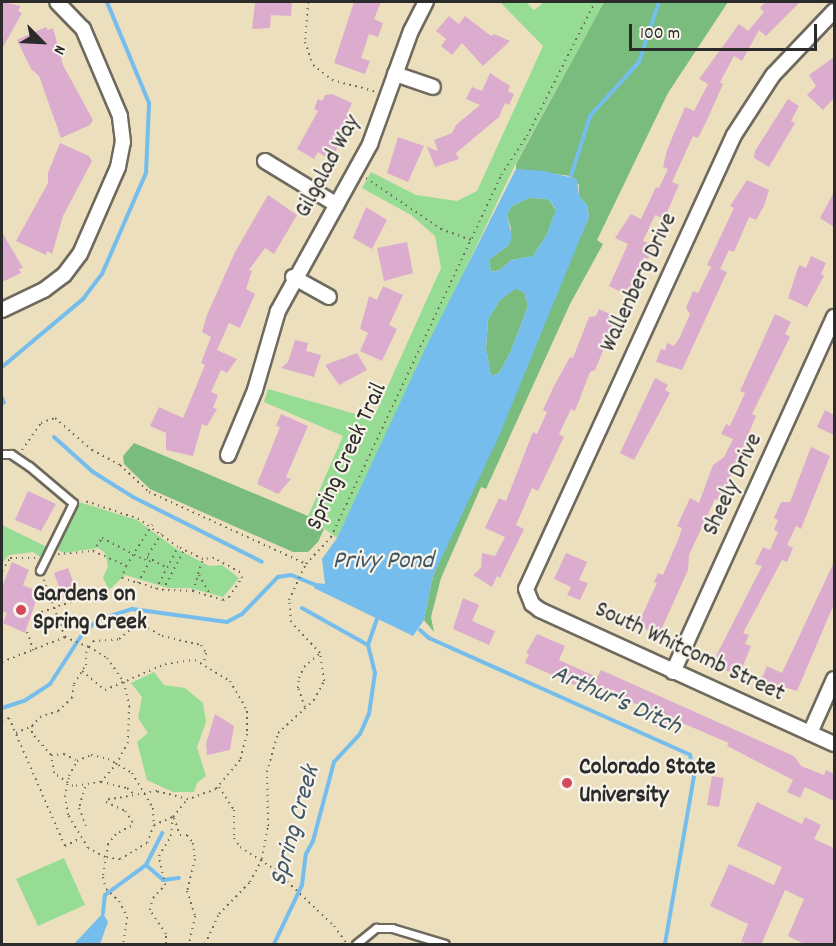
<!DOCTYPE html>
<style>
body{margin:0}
#map{position:relative;width:836px;height:946px;overflow:hidden;background:#ecdfbd;font-family:Dekko,sans-serif}
div>[style]{position:absolute}
.green>*{inset:0;background:#97dc95}
.forest>*{inset:0;background:#79bc7e}
.water>*{inset:0;background:#75bded}
.stream>*{height:4px;margin:-2px;padding:0 2px;transform-origin:2px;border-radius:2px;background:#75bded}
.building>*{inset:0;background:#dcaccf}
.path>*{height:2px;margin-top:-1px;transform-origin:0;background:repeating-linear-gradient(90deg,#6f6a5e 0 1.5px,transparent 0 6px)}
.roads{filter:drop-shadow(2px 0 #6f6a5e) drop-shadow(-2px 0 #6f6a5e) drop-shadow(0 2px #6f6a5e) drop-shadow(0 -2px #6f6a5e)}
.lane>*{height:7px;margin:-3.5px;padding:0 3.5px;transform-origin:3.5px;border-radius:3.5px;background:#fff}
.street>*{height:14px;margin:-7px;padding:0 7px;transform-origin:7px;border-radius:7px;background:#fff}
.dots>*{width:16px;height:16px;translate:-50% -50%;box-sizing:border-box;border:3px solid #f7f3e8;border-radius:50%}
span{translate:-50% -50%;white-space:nowrap;text-align:center;line-height:1.15;-webkit-text-stroke:4.5px #f7f3e8;paint-order:stroke}
.street-label{font-size:24px;color:#2b2b2b}
.poi-label{font-size:24px;color:#2b2b2b;font-weight:700}
.left{translate:0 -50%;text-align:left}
.water-label{font-size:26px;color:#415765;font-style:italic}
.frame{position:absolute;inset:0;border:3px solid #2b2b2b;pointer-events:none}
.north{position:absolute;left:12px;top:12px;width:60px;height:60px;-webkit-text-stroke:4px #f7f3e8;paint-order:stroke;rotate:114deg;font-size:16px;font-weight:700;line-height:24px;text-align:center;color:#2b2b2b}
.north::after{content:'';display:block;margin:auto;width:21px;height:27px;background:#2b2b2b;clip-path:polygon(50% 0,100% 100%,50% 72%,0 100%)}
.scale{position:absolute;left:629px;top:24px;width:188px;height:27px;box-sizing:border-box;border:3px solid #2b2b2b;border-top:0;padding-left:8px;font-size:18px;line-height:21px;white-space:nowrap;color:#2b2b2b;-webkit-text-stroke:4px #f7f3e8;paint-order:stroke}
</style>
<div id="map">
<div class="green">
<div style="clip-path:polygon(500px 2px,526px 2px,534px 10px,544px 2px,604px 2px,516px 163px,337px 538px,308px 516px,343px 436px,264px 402px,268px 389px,373px 419px,441px 268px,435px 236px,411px 215px,362px 188px,371px 172px,416px 195px,457px 201px,477px 191px,543px 46px)"></div>
<div style="clip-path:polygon(79px 502px,137px 520px,175px 548px,209px 566px,222px 565px,239px 578px,223px 597px,190px 588px,168px 588px,125px 575px,109px 590px,103px 578px,108px 566px,105px 553px,98px 548px,64px 553px,56px 549px)"></div>
<div style="clip-path:polygon(2px 525px,47px 547px,46px 549px,40px 557px,33px 552px,9px 555px,2px 563px)"></div>
<div style="clip-path:polygon(154px 672px,164px 685px,185px 688px,203px 703px,206px 722px,197px 747px,206px 776px,197px 783px,194px 792px,173px 792px,147px 780px,137px 742px,148px 733px,138px 718px,142px 697px,131px 683px)"></div>
<div style="clip-path:polygon(64px 858px,85px 905px,38px 926px,16px 879px)"></div>
</div>
<div class="forest">
<div style="clip-path:polygon(604px 2px,728px 2px,668px 93px,597px 240px,603px 244px,570px 304px,486px 489px,481px 487px,441px 578px,431px 617px,434px 632px,424px 620px,433px 576px,589px 217px,587px 205px,579px 196px,579px 185px,571px 176px,516px 169px,516px 164px)"></div>
<div style="clip-path:polygon(529px 198px,548px 199px,556px 210px,547px 234px,533px 256px,511px 260px,500px 270px,491px 272px,489px 260px,509px 245px,511px 228px,507px 215px,512px 206px)"></div>
<div style="clip-path:polygon(516px 288px,524px 292px,528px 306px,510px 353px,499px 373px,491px 376px,486px 348px,488px 320px,500px 300px)"></div>
<div style="clip-path:polygon(134px 443px,308px 516px,324px 529px,318px 542px,308px 552px,293px 552px,150px 489px,124px 464px,123px 456px)"></div>
</div>
<div class="water">
<div style="clip-path:polygon(evenodd,516px 169px,544px 171px,577px 179px,579px 196px,587px 205px,589px 217px,499px 436px,433px 576px,424px 620px,413px 636px,314px 588px,317px 583px,325px 584px,322px 559px,337px 538px,426px 347px,516px 169px,529px 198px,548px 199px,556px 209px,547px 234px,533px 256px,511px 260px,500px 270px,491px 272px,489px 260px,509px 245px,512px 237px,507px 215px,512px 206px,529px 198px,516px 169px,515px 289px,524px 292px,528px 306px,510px 353px,499px 373px,491px 376px,486px 348px,488px 320px,500px 300px,515px 289px)"></div>
<div style="clip-path:polygon(103px 913px,108px 922px,100px 944px,74px 944px)"></div>
</div>
<div class="stream">
<div style="left:571px;top:176px;width:63px;rotate:-72.4deg"></div>
<div style="left:590px;top:116px;width:73px;rotate:-47.8deg"></div>
<div style="left:639px;top:62px;width:63px;rotate:-71.6deg"></div>
<div style="left:2px;top:367px;width:106px;rotate:-40deg"></div>
<div style="left:83px;top:299px;width:31px;rotate:-53deg"></div>
<div style="left:102px;top:274px;width:110px;rotate:-66.5deg"></div>
<div style="left:146px;top:173px;width:70px;rotate:-87.5deg"></div>
<div style="left:149px;top:103px;width:109px;rotate:-112.6deg"></div>
<div style="left:2px;top:398px;width:5px;rotate:68deg"></div>
<div style="left:54px;top:437px;width:52px;rotate:41.9deg"></div>
<div style="left:93px;top:472px;width:47px;rotate:32deg"></div>
<div style="left:133px;top:497px;width:144px;rotate:26.7deg"></div>
<div style="left:302px;top:608px;width:76px;rotate:29.3deg"></div>
<div style="left:420px;top:630px;width:12px;rotate:42deg"></div>
<div style="left:429px;top:638px;width:286px;rotate:24.1deg"></div>
<div style="left:690px;top:755px;width:21px;rotate:79deg"></div>
<div style="left:694px;top:776px;width:170px;rotate:99.8deg"></div>
<div style="left:2px;top:708px;width:23px;rotate:-18deg"></div>
<div style="left:24px;top:701px;width:31px;rotate:-33deg"></div>
<div style="left:50px;top:684px;width:61px;rotate:-57.1deg"></div>
<div style="left:83px;top:633px;width:20px;rotate:-41deg"></div>
<div style="left:98px;top:620px;width:36px;rotate:-18deg"></div>
<div style="left:132px;top:609px;width:96px;rotate:7.8deg"></div>
<div style="left:227px;top:622px;width:17px;rotate:-28deg"></div>
<div style="left:242px;top:614px;width:52px;rotate:-45.8deg"></div>
<div style="left:278px;top:577px;width:13px;rotate:-9deg"></div>
<div style="left:291px;top:575px;width:27px;rotate:22deg"></div>
<div style="left:146px;top:865px;width:23px;rotate:41deg"></div>
<div style="left:163px;top:880px;width:16px;rotate:-7deg"></div>
<div style="left:103px;top:913px;width:18px;rotate:-84deg"></div>
<div style="left:105px;top:895px;width:51px;rotate:-36.2deg"></div>
<div style="left:146px;top:865px;width:36px;rotate:-63deg"></div>
<div style="left:274px;top:944px;width:65px;rotate:-64.6deg"></div>
<div style="left:302px;top:885px;width:31px;rotate:-83deg"></div>
<div style="left:306px;top:854px;width:15px;rotate:-62deg"></div>
<div style="left:313px;top:841px;width:82px;rotate:-75.1deg"></div>
<div style="left:334px;top:762px;width:38px;rotate:-47deg"></div>
<div style="left:360px;top:734px;width:22px;rotate:-66deg"></div>
<div style="left:369px;top:714px;width:41px;rotate:-81.7deg"></div>
<div style="left:375px;top:673px;width:29px;rotate:-104deg"></div>
<div style="left:368px;top:645px;width:28px;rotate:-71deg"></div>
</div>
<div class="building">
<div style="clip-path:polygon(2px 2px,21px 6px,18px 11px,22px 13px,2px 49px)"></div>
<div style="clip-path:polygon(255px 2px,292px 2px,291px 16px,271px 15px,270px 28px,252px 29px)"></div>
<div style="clip-path:polygon(354px 2px,381px 2px,374px 19px,383px 23px,378px 37px,369px 34px,361px 58px,370px 61px,365px 74px,334px 63px)"></div>
<div style="clip-path:polygon(765px 2px,800px 2px,766px 36px,759px 30px,742px 61px,734px 56px,720px 82px,723px 84px,707px 120px,698px 138px,693px 136px,672px 182px,679px 185px,664px 219px,655px 215px,643px 241px,654px 245px,648px 259px,644px 257px,627px 295px,609px 286px,628px 244px,615px 238px,631px 214px,641px 219px,656px 187px,659px 188px,668px 169px,663px 167px,667px 150px,685px 107px,694px 111px,708px 84px,699px 79px,739px 24px,748px 31px,764px 12px,760px 8px)"></div>
<div style="clip-path:polygon(449px 16px,459px 24px,465px 16px,491px 36px,494px 34px,510px 41px,483px 66px,462px 43px,452px 55px,441px 46px,446px 39px,436px 31px)"></div>
<div style="clip-path:polygon(46px 27px,48px 30px,53px 28px,63px 65px,93px 120px,90px 125px,61px 138px,39px 76px,31px 69px,17px 40px)"></div>
<div style="clip-path:polygon(834px 57px,834px 98px,823px 110px,807px 95px,816px 86px,809px 75px)"></div>
<div style="clip-path:polygon(490px 73px,510px 86px,508px 91px,514px 94px,509px 105px,505px 103px,499px 117px,456px 153px,459px 159px,435px 167px,427px 147px,438px 151px,434px 140px,452px 133px,456px 125px,480px 105px,466px 99px,472px 87px,482px 91px)"></div>
<div style="clip-path:polygon(332px 94px,352px 103px,346px 116px,349px 117px,332px 161px,318px 152px,314px 159px,297px 149px,318px 111px,314px 109px,318px 99px,322px 101px,325px 95px)"></div>
<div style="clip-path:polygon(788px 99px,799px 106px,791px 121px,795px 123px,769px 167px,754px 158px,755px 151px)"></div>
<div style="clip-path:polygon(398px 137px,424px 146px,408px 182px,387px 173px)"></div>
<div style="clip-path:polygon(60px 143px,89px 156px,92px 161px,63px 216px,52px 254px,47px 251px,46px 255px,16px 241px,48px 183px,48px 173px)"></div>
<div style="clip-path:polygon(747px 180px,769px 190px,764px 206px,756px 220px,749px 217px,734px 252px,729px 250px,720px 269px,727px 272px,682px 370px,656px 362px,661px 349px,665px 350px,667px 343px,674px 346px,680px 337px,690px 314px,686px 308px,693px 291px,698px 293px,711px 267px,707px 265px,734px 208px,730px 206px)"></div>
<div style="clip-path:polygon(834px 192px,834px 227px,820px 218px)"></div>
<div style="clip-path:polygon(268px 195px,297px 215px,274px 254px,265px 248px,249px 270px,252px 271px,246px 289px,255px 294px,240px 328px,229px 323px,217px 350px,237px 359px,227px 373px,221px 370px,211px 392px,218px 395px,213px 408px,217px 409px,207px 426px,202px 424px,193px 456px,166px 450px,166px 433px,150px 426px,159px 407px,183px 418px,205px 365px,201px 363px,211px 337px,202px 332px,207px 315px,235px 252px)"></div>
<div style="clip-path:polygon(366px 207px,387px 220px,372px 249px,353px 238px)"></div>
<div style="clip-path:polygon(2px 232px,23px 268px,19px 269px,21px 273px,2px 282px)"></div>
<div style="clip-path:polygon(407px 242px,413px 273px,384px 281px,377px 248px)"></div>
<div style="clip-path:polygon(811px 256px,826px 263px,821px 274px,824px 276px,807px 307px,788px 298px,799px 265px,806px 268px)"></div>
<div style="clip-path:polygon(383px 286px,403px 295px,389px 325px,397px 329px,382px 361px,360px 351px,368px 333px,360px 329px,369px 296px,377px 300px)"></div>
<div style="clip-path:polygon(599px 309px,615px 316px,615px 322px,595px 370px,590px 372px,575px 411px,571px 409px,559px 434px,564px 437px,538px 491px,532px 488px,516px 525px,524px 529px,500px 578px,497px 576px,492px 587px,473px 575px,481px 568px,482px 553px,495px 556px,505px 537px,485px 528px,499px 498px,506px 501px,533px 432px,537px 434px,547px 412px,543px 410px,553px 388px,570px 357px,573px 358px,589px 317px,596px 316px)"></div>
<div style="clip-path:polygon(775px 314px,791px 322px,785px 334px,790px 337px,752px 414px,756px 416px,720px 501px,715px 499px,689px 555px,688px 570px,658px 637px,638px 624px,657px 583px,654px 582px,658px 573px,663px 575px,678px 540px,682px 528px,677px 526px,690px 498px,699px 503px,713px 465px,724px 457px,733px 439px,721px 434px,726px 424px,730px 426px,745px 393px,740px 391px)"></div>
<div style="clip-path:polygon(295px 340px,308px 343px,306px 351px,321px 355px,314px 377px,281px 368px,288px 362px)"></div>
<div style="clip-path:polygon(357px 353px,367px 370px,339px 385px,325px 365px)"></div>
<div style="clip-path:polygon(655px 378px,668px 385px,665px 390px,670px 393px,634px 460px,620px 453px)"></div>
<div style="clip-path:polygon(825px 410px,834px 415px,834px 435px,817px 427px)"></div>
<div style="clip-path:polygon(281px 414px,308px 426px,286px 477px,291px 479px,278px 494px,257px 484px,280px 427px,276px 426px)"></div>
<div style="clip-path:polygon(811px 447px,830px 456px,801px 529px,796px 526px,787px 545px,793px 548px,787px 562px,782px 560px,743px 633px,749px 635px,745px 644px,751px 646px,739px 676px,712px 664px,762px 566px,755px 564px,763px 547px,770px 550px,778px 532px,774px 530px,778px 520px,774px 518px,781px 502px,790px 502px)"></div>
<div style="clip-path:polygon(28px 491px,56px 504px,41px 531px,15px 520px)"></div>
<div style="clip-path:polygon(566px 553px,587px 562px,579px 580px,588px 583px,580px 600px,567px 595px,571px 587px,554px 579px)"></div>
<div style="clip-path:polygon(12px 562px,29px 570px,23px 585px,39px 592px,25px 633px,3px 623px,7px 613px,2px 611px,2px 587px)"></div>
<div style="clip-path:polygon(834px 562px,834px 604px,797px 691px,761px 680px,767px 666px,782px 673px)"></div>
<div style="clip-path:polygon(68px 568px,77px 593px,63px 598px,54px 573px)"></div>
<div style="clip-path:polygon(463px 598px,479px 605px,472px 621px,495px 631px,489px 645px,453px 629px)"></div>
<div style="clip-path:polygon(537px 634px,565px 646px,559px 660px,597px 677px,601px 670px,769px 745px,794px 756px,801px 766px,824px 775px,826px 770px,834px 774px,834px 801px,805px 787px,800px 798px,787px 792px,793px 780px,727px 746px,729px 743px,673px 719px,667px 731px,651px 724px,657px 713px,585px 682px,582px 688px,525px 663px,529px 654px,526px 653px)"></div>
<div style="clip-path:polygon(215px 714px,234px 726px,230px 750px,207px 755px,206px 744px)"></div>
<div style="clip-path:polygon(712px 776px,724px 778px,719px 807px,707px 805px)"></div>
<div style="clip-path:polygon(757px 802px,802px 824px,805px 817px,821px 825px,814px 839px,834px 848px,834px 945px,806px 945px,788px 936px,804px 899px,785px 890px,761px 945px,741px 942px,748px 924px,710px 906px,729px 864px,774px 885px,782px 867px,737px 846px)"></div>
</div>
<div class="path">
<div style="left:308px;top:2px;width:40px;rotate:94.3deg"></div>
<div style="left:305px;top:42px;width:24px;rotate:71deg"></div>
<div style="left:313px;top:65px;width:24px;rotate:38deg"></div>
<div style="left:332px;top:80px;width:47px;rotate:14.9deg"></div>
<div style="left:366px;top:178px;width:91px;rotate:34.2deg"></div>
<div style="left:441px;top:229px;width:32px;rotate:20deg"></div>
<div style="left:22px;top:450px;width:33px;rotate:-55deg"></div>
<div style="left:41px;top:423px;width:15px;rotate:-20deg"></div>
<div style="left:55px;top:418px;width:49px;rotate:40.9deg"></div>
<div style="left:92px;top:450px;width:32px;rotate:28deg"></div>
<div style="left:120px;top:465px;width:40px;rotate:43deg"></div>
<div style="left:149px;top:492px;width:173px;rotate:24.6deg"></div>
<div style="left:93px;top:551px;width:16px;rotate:-55deg"></div>
<div style="left:102px;top:538px;width:48px;rotate:27.1deg"></div>
<div style="left:145px;top:560px;width:31px;rotate:-58deg"></div>
<div style="left:58px;top:554px;width:35px;rotate:-5deg"></div>
<div style="left:93px;top:551px;width:36px;rotate:24deg"></div>
<div style="left:126px;top:566px;width:13px;rotate:108deg"></div>
<div style="left:122px;top:578px;width:42px;rotate:16.7deg"></div>
<div style="left:162px;top:590px;width:31px;rotate:2deg"></div>
<div style="left:193px;top:591px;width:31px;rotate:17deg"></div>
<div style="left:223px;top:600px;width:7px;rotate:-27deg"></div>
<div style="left:229px;top:597px;width:23px;rotate:-56deg"></div>
<div style="left:242px;top:578px;width:6px;rotate:-108deg"></div>
<div style="left:240px;top:572px;width:30px;rotate:-152deg"></div>
<div style="left:214px;top:558px;width:11px;rotate:175deg"></div>
<div style="left:203px;top:559px;width:28px;rotate:-154deg"></div>
<div style="left:178px;top:547px;width:48px;rotate:-144.3deg"></div>
<div style="left:139px;top:519px;width:60px;rotate:-161.6deg"></div>
<div style="left:147px;top:557px;width:24px;rotate:28deg"></div>
<div style="left:126px;top:566px;width:49px;rotate:-57.6deg"></div>
<div style="left:2px;top:571px;width:15px;rotate:-58deg"></div>
<div style="left:10px;top:558px;width:25px"></div>
<div style="left:199px;top:575px;width:24px;rotate:60deg"></div>
<div style="left:138px;top:583px;width:27px;rotate:-62deg"></div>
<div style="left:156px;top:589px;width:47px;rotate:-62.4deg"></div>
<div style="left:163px;top:590px;width:45px;rotate:-62.3deg"></div>
<div style="left:193px;top:591px;width:34px;rotate:-73deg"></div>
<div style="left:36px;top:614px;width:39px;rotate:-19deg"></div>
<div style="left:73px;top:601px;width:7px;rotate:-117deg"></div>
<div style="left:2px;top:616px;width:4px;rotate:90deg"></div>
<div style="left:2px;top:631px;width:7px;rotate:90deg"></div>
<div style="left:27px;top:632px;width:20px;rotate:70deg"></div>
<div style="left:65px;top:637px;width:26px;rotate:23deg"></div>
<div style="left:89px;top:647px;width:21px;rotate:31deg"></div>
<div style="left:107px;top:658px;width:29px;rotate:55deg"></div>
<div style="left:124px;top:682px;width:25px;rotate:78deg"></div>
<div style="left:129px;top:706px;width:36px;rotate:92deg"></div>
<div style="left:128px;top:742px;width:24px;rotate:118deg"></div>
<div style="left:117px;top:763px;width:25px;rotate:130deg"></div>
<div style="left:101px;top:782px;width:28px;rotate:172deg"></div>
<div style="left:73px;top:786px;width:23px;rotate:-146deg"></div>
<div style="left:54px;top:773px;width:18px;rotate:-99deg"></div>
<div style="left:51px;top:755px;width:29px;rotate:-131deg"></div>
<div style="left:32px;top:733px;width:7px;rotate:-90deg"></div>
<div style="left:32px;top:726px;width:12px;rotate:-48deg"></div>
<div style="left:40px;top:717px;width:19px;rotate:-18deg"></div>
<div style="left:58px;top:711px;width:19px;rotate:-43deg"></div>
<div style="left:72px;top:698px;width:14px;rotate:-82deg"></div>
<div style="left:74px;top:684px;width:22px;rotate:-58deg"></div>
<div style="left:86px;top:665px;width:12px;rotate:-90deg"></div>
<div style="left:86px;top:653px;width:7px;rotate:-63deg"></div>
<div style="left:89px;top:647px;width:7px;rotate:-56deg"></div>
<div style="left:93px;top:641px;width:26px;rotate:-4deg"></div>
<div style="left:119px;top:639px;width:16px;rotate:-40deg"></div>
<div style="left:131px;top:629px;width:17px;rotate:-3deg"></div>
<div style="left:148px;top:628px;width:16px;rotate:30deg"></div>
<div style="left:162px;top:636px;width:40px;rotate:13deg"></div>
<div style="left:201px;top:645px;width:9px;rotate:58deg"></div>
<div style="left:206px;top:653px;width:9px;rotate:103deg"></div>
<div style="left:2px;top:662px;width:68px;rotate:-21.6deg"></div>
<div style="left:65px;top:637px;width:61px;rotate:-110.2deg"></div>
<div style="left:82px;top:671px;width:30px;rotate:40deg"></div>
<div style="left:105px;top:690px;width:65px;rotate:-23.4deg"></div>
<div style="left:165px;top:664px;width:30px;rotate:-8deg"></div>
<div style="left:195px;top:660px;width:41px;rotate:31deg"></div>
<div style="left:230px;top:681px;width:34px;rotate:60deg"></div>
<div style="left:247px;top:711px;width:23px;rotate:90deg"></div>
<div style="left:247px;top:734px;width:27px;rotate:105deg"></div>
<div style="left:240px;top:760px;width:38px;rotate:130deg"></div>
<div style="left:216px;top:789px;width:30px;rotate:160deg"></div>
<div style="left:188px;top:799px;width:32px;rotate:-166deg"></div>
<div style="left:157px;top:791px;width:53px;rotate:170.2deg"></div>
<div style="left:305px;top:707px;width:20px;rotate:-110deg"></div>
<div style="left:298px;top:688px;width:10px;rotate:-84deg"></div>
<div style="left:299px;top:678px;width:12px;rotate:-66deg"></div>
<div style="left:304px;top:667px;width:21px;rotate:-41deg"></div>
<div style="left:2px;top:721px;width:8px;rotate:-23deg"></div>
<div style="left:9px;top:718px;width:140px;rotate:66.4deg"></div>
<div style="left:65px;top:846px;width:16px;rotate:-27deg"></div>
<div style="left:16px;top:733px;width:17px;rotate:-24deg"></div>
<div style="left:51px;top:755px;width:13px;rotate:-4deg"></div>
<div style="left:64px;top:754px;width:13px;rotate:27deg"></div>
<div style="left:91px;top:755px;width:17px;rotate:13deg"></div>
<div style="left:108px;top:759px;width:28px;rotate:30deg"></div>
<div style="left:132px;top:773px;width:41px;rotate:59deg"></div>
<div style="left:153px;top:808px;width:17px;rotate:87deg"></div>
<div style="left:154px;top:825px;width:19px;rotate:111deg"></div>
<div style="left:147px;top:843px;width:31px;rotate:149deg"></div>
<div style="left:120px;top:859px;width:15px;rotate:-172deg"></div>
<div style="left:105px;top:857px;width:19px;rotate:-152deg"></div>
<div style="left:88px;top:848px;width:39px;rotate:-121deg"></div>
<div style="left:68px;top:815px;width:18px;rotate:-99deg"></div>
<div style="left:65px;top:797px;width:21px;rotate:-79deg"></div>
<div style="left:69px;top:776px;width:17px;rotate:-62deg"></div>
<div style="left:77px;top:761px;width:15px;rotate:-23deg"></div>
<div style="left:101px;top:782px;width:27px;rotate:13deg"></div>
<div style="left:127px;top:788px;width:8px;rotate:40deg"></div>
<div style="left:85px;top:787px;width:22px;rotate:106deg"></div>
<div style="left:79px;top:808px;width:19px;rotate:69deg"></div>
<div style="left:219px;top:787px;width:27px;rotate:57deg"></div>
<div style="left:234px;top:810px;width:28px;rotate:90deg"></div>
<div style="left:234px;top:838px;width:11px;rotate:56deg"></div>
<div style="left:240px;top:847px;width:40px;rotate:32.9deg"></div>
<div style="left:274px;top:869px;width:83px;rotate:43.5deg"></div>
<div style="left:334px;top:926px;width:22px;rotate:54deg"></div>
<div style="left:106px;top:802px;width:21px;rotate:25deg"></div>
<div style="left:125px;top:811px;width:12px;rotate:55deg"></div>
<div style="left:132px;top:821px;width:5px;rotate:101deg"></div>
<div style="left:131px;top:826px;width:17px;rotate:152deg"></div>
<div style="left:116px;top:834px;width:13px;rotate:129deg"></div>
<div style="left:108px;top:844px;width:33px;rotate:99deg"></div>
<div style="left:103px;top:877px;width:12px;rotate:76deg"></div>
<div style="left:106px;top:889px;width:18px;rotate:43deg"></div>
<div style="left:119px;top:901px;width:18px;rotate:63deg"></div>
<div style="left:127px;top:917px;width:27px;rotate:98deg"></div>
<div style="left:174px;top:818px;width:18px;rotate:71deg"></div>
<div style="left:180px;top:835px;width:7px"></div>
<div style="left:187px;top:835px;width:10px;rotate:53deg"></div>
<div style="left:193px;top:843px;width:16px;rotate:83deg"></div>
<div style="left:195px;top:859px;width:33px;rotate:104deg"></div>
<div style="left:187px;top:891px;width:26px;rotate:72deg"></div>
<div style="left:195px;top:916px;width:29px;rotate:102deg"></div>
<div style="left:154px;top:825px;width:21px;rotate:-23deg"></div>
<div style="left:173px;top:817px;width:22px;rotate:-51deg"></div>
<div style="left:166px;top:944px;width:10px;rotate:-90deg"></div>
<div style="left:166px;top:934px;width:29px;rotate:-124deg"></div>
<div style="left:150px;top:910px;width:12px;rotate:-76deg"></div>
<div style="left:153px;top:898px;width:18px;rotate:-47deg"></div>
<div style="left:165px;top:885px;width:30px;rotate:-102deg"></div>
<div style="left:159px;top:856px;width:23px;rotate:-59deg"></div>
<div style="left:171px;top:836px;width:19px;rotate:-84deg"></div>
<div style="left:205px;top:944px;width:33px;rotate:-65deg"></div>
<div style="left:219px;top:914px;width:45px;rotate:-45.9deg"></div>
<div style="left:250px;top:882px;width:26px;rotate:-62deg"></div>
<div style="left:262px;top:859px;width:34px;rotate:-80deg"></div>
<div style="left:268px;top:826px;width:54px;rotate:-91.1deg"></div>
<div style="left:267px;top:772px;width:41px;rotate:-74.2deg"></div>
<div style="left:278px;top:733px;width:49px;rotate:-42.5deg"></div>
<div style="left:314px;top:700px;width:21px;rotate:-62deg"></div>
<div style="left:324px;top:681px;width:28px;rotate:-98deg"></div>
<div style="left:320px;top:653px;width:42px;rotate:-133.1deg"></div>
<div style="left:291px;top:622px;width:22px;rotate:-95deg"></div>
<div style="left:289px;top:600px;width:40px;rotate:-65deg"></div>
<div style="left:306px;top:564px;width:37px;rotate:-47deg"></div>
<div style="left:331px;top:537px;width:400px;rotate:-64.8deg"></div>
<div style="left:501px;top:175px;width:47px;rotate:-56.3deg"></div>
<div style="left:527px;top:136px;width:150px;rotate:-63.1deg"></div>
</div>
<div class="roads">
<div class="lane">
<div style="left:2px;top:454px;width:9px"></div>
<div style="left:11px;top:454px;width:22px;rotate:34deg"></div>
<div style="left:29px;top:466px;width:57px;rotate:40.1deg"></div>
<div style="left:73px;top:503px;width:75px;rotate:116.2deg"></div>
<div style="left:356px;top:944px;width:26px;rotate:-39deg"></div>
<div style="left:376px;top:928px;width:16px"></div>
<div style="left:392px;top:928px;width:55px;rotate:16.8deg"></div>
</div>
<div class="street">
<div style="left:834px;top:11px;width:88px;rotate:133.6deg"></div>
<div style="left:773px;top:75px;width:72px;rotate:123deg"></div>
<div style="left:734px;top:135px;width:499px;rotate:114.6deg"></div>
<div style="left:526px;top:589px;width:16px;rotate:68deg"></div>
<div style="left:532px;top:604px;width:10px;rotate:37deg"></div>
<div style="left:540px;top:610px;width:323px;rotate:24.5deg"></div>
<div style="left:395px;top:74px;width:40px;rotate:18.9deg"></div>
<div style="left:265px;top:161px;width:84px;rotate:31.4deg"></div>
<div style="left:293px;top:277px;width:41px;rotate:29.1deg"></div>
<div style="left:2px;top:310px;width:47px;rotate:-25.5deg"></div>
<div style="left:44px;top:290px;width:25px;rotate:-37deg"></div>
<div style="left:64px;top:275px;width:26px;rotate:-53deg"></div>
<div style="left:80px;top:254px;width:95px;rotate:-66.4deg"></div>
<div style="left:118px;top:167px;width:25px;rotate:-79deg"></div>
<div style="left:123px;top:142px;width:26px;rotate:-97deg"></div>
<div style="left:120px;top:116px;width:95px;rotate:-113deg"></div>
<div style="left:83px;top:29px;width:37px;rotate:-134deg"></div>
<div style="left:228px;top:455px;width:70px;rotate:-67.4deg"></div>
<div style="left:255px;top:390px;width:82px;rotate:-73.8deg"></div>
<div style="left:278px;top:311px;width:191px;rotate:-61.1deg"></div>
<div style="left:370px;top:144px;width:120px;rotate:-70.1deg"></div>
<div style="left:411px;top:31px;width:33px;rotate:-63deg"></div>
<div style="left:673px;top:672px;width:390px;rotate:-65.6deg"></div>
<div style="left:810px;top:733px;width:59px;rotate:-66deg"></div>
</div>
</div>
<div class="dots">
<div style="left:21px;top:610px;background:#d1495b"></div>
<div style="left:567px;top:783px;background:#d1495b"></div>
</div>
<div class="street-label">
<span style="left:329px;top:167px;rotate:-62deg">Gilgalad Way</span>
<span style="left:640px;top:283px;rotate:-65deg">Wallenberg Drive</span>
<span style="left:348px;top:457px;rotate:-65deg">Spring Creek Trail</span>
<span style="left:734px;top:485px;rotate:-65deg">Sheely Drive</span>
<span style="left:689px;top:653px;rotate:25deg">South Whitcomb Street</span>
</div>
<div class="poi-label">
<span class="left" style="left:33px;top:610px">Gardens on<br>Spring Creek</span>
<span class="left" style="left:579px;top:783px">Colorado State<br>University</span>
</div>
<div class="water-label">
<span style="left:383px;top:562px">Privy Pond</span>
<span style="left:616px;top:701px;rotate:24deg">Arthur's Ditch</span>
<span style="left:296px;top:826px;rotate:-74deg">Spring Creek</span>
</div>
<div class="frame"></div>
<div class="north">N</div>
<div class="scale">100 m</div>
</div>
